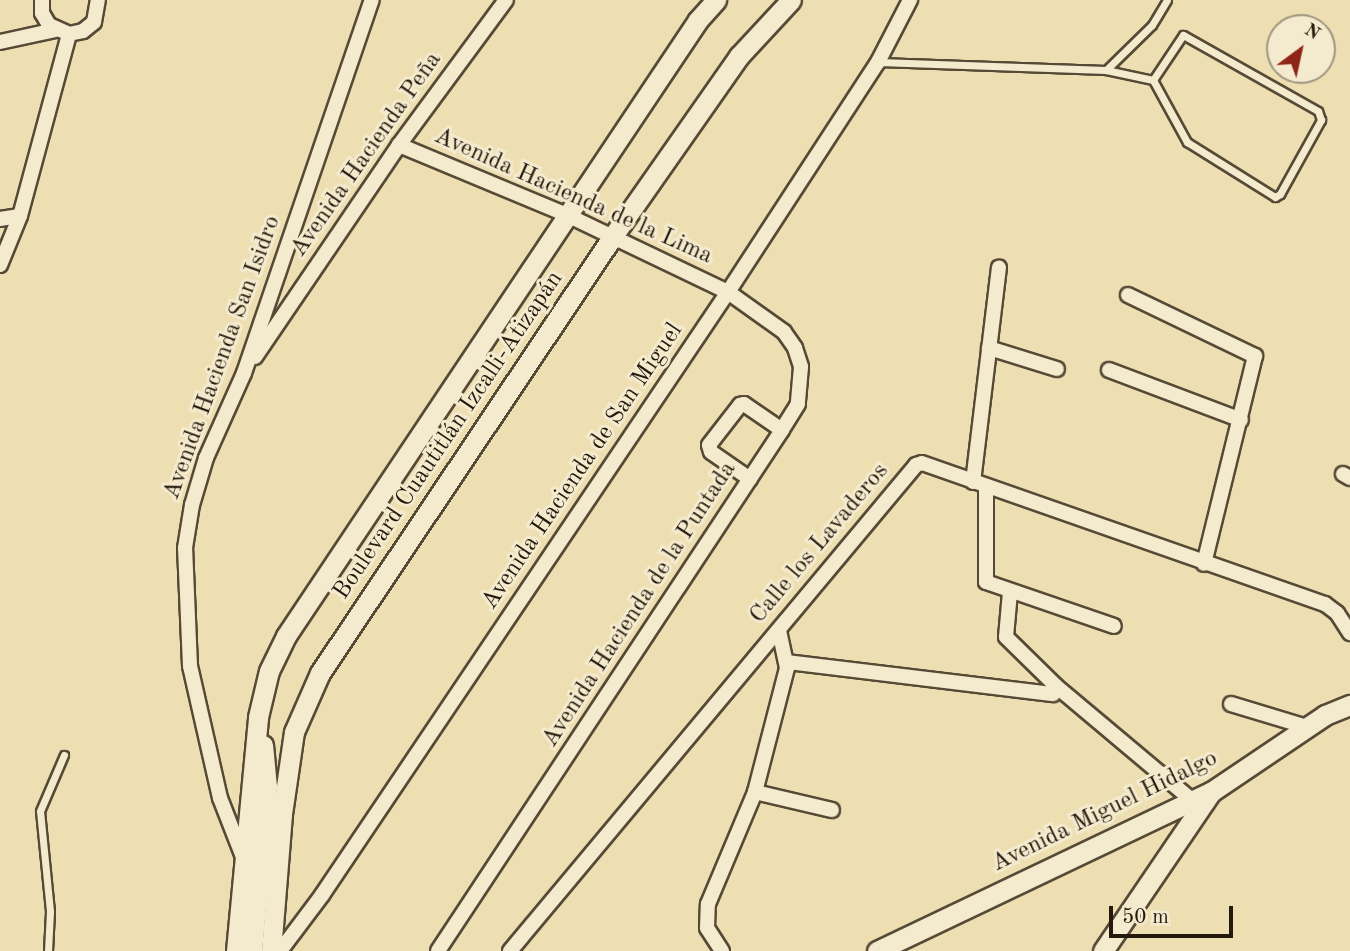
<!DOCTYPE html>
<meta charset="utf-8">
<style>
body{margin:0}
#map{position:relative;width:1350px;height:951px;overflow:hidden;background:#eedfb3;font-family:"Old Standard TT",serif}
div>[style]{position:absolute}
.roads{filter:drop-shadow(2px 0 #564a36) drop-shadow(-2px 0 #564a36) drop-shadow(0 2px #564a36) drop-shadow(0 -2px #564a36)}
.lane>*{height:7px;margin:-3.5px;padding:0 3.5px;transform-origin:3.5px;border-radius:3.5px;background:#f4eace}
.street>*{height:14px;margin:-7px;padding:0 7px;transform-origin:7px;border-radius:7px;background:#f4eace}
.secondary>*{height:19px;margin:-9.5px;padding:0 9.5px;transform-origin:9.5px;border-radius:9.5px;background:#f4eace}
span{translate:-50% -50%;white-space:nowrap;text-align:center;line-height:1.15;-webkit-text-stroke:6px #f4eace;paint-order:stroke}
.street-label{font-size:24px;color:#23190d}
.north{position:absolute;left:1266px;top:14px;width:70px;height:70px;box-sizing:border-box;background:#f4eace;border:2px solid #a09681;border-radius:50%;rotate:33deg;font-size:19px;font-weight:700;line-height:28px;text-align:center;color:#23190d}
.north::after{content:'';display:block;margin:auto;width:24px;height:32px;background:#8f2418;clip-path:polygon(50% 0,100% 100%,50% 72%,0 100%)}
.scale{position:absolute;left:1109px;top:906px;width:124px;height:32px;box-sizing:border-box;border:4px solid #23190d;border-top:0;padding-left:9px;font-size:21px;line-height:24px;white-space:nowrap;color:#23190d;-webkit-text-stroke:5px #f4eace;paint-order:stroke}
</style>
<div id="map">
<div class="roads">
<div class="lane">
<div style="left:879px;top:62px;width:227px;rotate:2deg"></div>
<div style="left:1106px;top:70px;width:48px;rotate:12deg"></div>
<div style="left:1153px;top:80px;width:71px;rotate:61.3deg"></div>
<div style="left:1187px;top:142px;width:104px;rotate:32deg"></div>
<div style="left:1275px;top:197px;width:6px;rotate:-31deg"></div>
<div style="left:1280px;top:194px;width:85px;rotate:-61deg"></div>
<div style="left:1321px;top:120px;width:9px;rotate:-108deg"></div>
<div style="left:1318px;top:111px;width:155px;rotate:-150.6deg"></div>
<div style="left:1183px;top:35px;width:54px;rotate:123.7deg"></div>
<div style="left:1106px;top:70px;width:64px;rotate:-44.4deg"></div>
<div style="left:1152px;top:25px;width:29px;rotate:-59deg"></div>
<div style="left:48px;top:951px;width:40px;rotate:-87.1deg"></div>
<div style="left:50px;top:911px;width:100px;rotate:-95.7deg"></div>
<div style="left:40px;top:811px;width:61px;rotate:-66.8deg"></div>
</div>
<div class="street">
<div style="left:42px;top:0;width:13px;rotate:90deg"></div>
<div style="left:42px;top:13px;width:14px;rotate:60deg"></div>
<div style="left:49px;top:25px;width:22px;rotate:24deg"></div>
<div style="left:69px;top:34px;width:14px;rotate:-12deg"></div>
<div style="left:83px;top:31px;width:14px;rotate:-39deg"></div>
<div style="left:94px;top:22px;width:22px;rotate:-80deg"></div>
<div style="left:0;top:42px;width:56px;rotate:-12.3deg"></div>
<div style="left:399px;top:145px;width:182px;rotate:22.6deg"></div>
<div style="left:567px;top:215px;width:178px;rotate:25.6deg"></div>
<div style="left:728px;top:292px;width:69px;rotate:35.5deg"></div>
<div style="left:784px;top:332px;width:19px;rotate:55deg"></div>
<div style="left:795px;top:348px;width:20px;rotate:72deg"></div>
<div style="left:801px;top:367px;width:37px;rotate:95deg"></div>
<div style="left:798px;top:404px;width:31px;rotate:122deg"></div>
<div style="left:782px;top:430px;width:624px;rotate:123.44deg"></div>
<div style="left:0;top:219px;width:20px;rotate:-9deg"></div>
<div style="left:0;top:265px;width:53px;rotate:-67.8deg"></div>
<div style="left:20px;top:216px;width:188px;rotate:-74.9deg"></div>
<div style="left:1128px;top:295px;width:141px;rotate:25.7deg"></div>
<div style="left:1255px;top:356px;width:214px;rotate:103.8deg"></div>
<div style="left:989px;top:348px;width:71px;rotate:17.2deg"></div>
<div style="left:255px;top:357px;width:256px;rotate:-55.8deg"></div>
<div style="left:399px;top:145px;width:180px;rotate:-53.6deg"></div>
<div style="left:1109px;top:370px;width:141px;rotate:20.7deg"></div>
<div style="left:1343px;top:474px;width:8px;rotate:30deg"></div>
<div style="left:750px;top:479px;width:47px;rotate:-145.3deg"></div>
<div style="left:711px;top:452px;width:7px;rotate:-106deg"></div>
<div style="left:709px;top:445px;width:51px;rotate:-52.2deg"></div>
<div style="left:740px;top:405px;width:4px;rotate:-14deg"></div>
<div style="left:744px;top:404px;width:46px;rotate:34.4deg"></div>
<div style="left:973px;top:482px;width:216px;rotate:-83.1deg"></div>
<div style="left:986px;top:487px;width:95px;rotate:90deg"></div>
<div style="left:986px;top:582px;width:135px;rotate:19deg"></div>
<div style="left:1010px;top:592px;width:45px;rotate:95.1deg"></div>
<div style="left:1006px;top:637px;width:70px;rotate:44.4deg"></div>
<div style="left:1056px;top:686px;width:179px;rotate:40deg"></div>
<div style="left:787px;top:662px;width:268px;rotate:6.9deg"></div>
<div style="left:1231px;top:704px;width:79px;rotate:16.8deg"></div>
<div style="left:755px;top:792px;width:79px;rotate:13.2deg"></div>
<div style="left:243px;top:857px;width:63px;rotate:-111.3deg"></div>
<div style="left:220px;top:798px;width:135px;rotate:-102.8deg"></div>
<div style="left:190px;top:666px;width:118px;rotate:-92.4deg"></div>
<div style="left:185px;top:548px;width:44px;rotate:-80.8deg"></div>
<div style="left:192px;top:505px;width:49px;rotate:-73.4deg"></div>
<div style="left:206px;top:458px;width:93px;rotate:-65.9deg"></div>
<div style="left:244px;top:373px;width:394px;rotate:-71.1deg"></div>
<div style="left:280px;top:951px;width:70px;rotate:-53.1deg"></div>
<div style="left:322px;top:895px;width:727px;rotate:-56.05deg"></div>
<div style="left:728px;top:292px;width:275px;rotate:-56.9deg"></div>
<div style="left:878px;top:62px;width:70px;rotate:-62.7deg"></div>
<div style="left:510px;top:951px;width:633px;rotate:-50.12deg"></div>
<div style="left:916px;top:465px;width:6px;rotate:-18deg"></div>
<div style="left:922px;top:463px;width:427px;rotate:19.3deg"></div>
<div style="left:1325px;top:604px;width:15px;rotate:37deg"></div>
<div style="left:1337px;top:613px;width:24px;rotate:57deg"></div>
<div style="left:722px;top:951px;width:27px;rotate:-123deg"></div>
<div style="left:707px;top:928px;width:24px;rotate:-88deg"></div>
<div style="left:708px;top:904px;width:121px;rotate:-67.2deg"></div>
<div style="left:755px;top:792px;width:128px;rotate:-75.5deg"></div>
<div style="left:787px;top:668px;width:39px;rotate:-102deg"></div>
</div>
<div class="secondary">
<div style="left:236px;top:951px;width:235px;rotate:-84.6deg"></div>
<div style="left:258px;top:717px;width:47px;rotate:-76.6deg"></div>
<div style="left:269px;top:671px;width:39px;rotate:-64deg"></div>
<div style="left:286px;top:636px;width:741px;rotate:-56.22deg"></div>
<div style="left:698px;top:20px;width:27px;rotate:-48deg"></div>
<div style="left:252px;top:951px;width:165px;rotate:-84.8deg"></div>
<div style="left:267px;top:787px;width:42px;rotate:-95.4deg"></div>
<div style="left:271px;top:951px;width:137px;rotate:-85.4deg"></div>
<div style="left:282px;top:814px;width:83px;rotate:-81.7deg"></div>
<div style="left:294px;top:732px;width:64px;rotate:-66.2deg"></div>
<div style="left:320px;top:673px;width:526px;rotate:-56.16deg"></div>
<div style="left:613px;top:236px;width:220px;rotate:-55deg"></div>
<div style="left:739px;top:56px;width:76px;rotate:-47.1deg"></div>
<div style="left:877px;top:951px;width:370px;rotate:-25.5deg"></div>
<div style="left:1211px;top:792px;width:138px;rotate:-34deg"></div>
<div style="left:1325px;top:715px;width:27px;rotate:-22deg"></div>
<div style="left:1103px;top:951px;width:192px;rotate:-55.8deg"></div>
</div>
</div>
<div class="street-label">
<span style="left:367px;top:155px;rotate:-55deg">Avenida Hacienda Peña</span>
<span style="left:573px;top:197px;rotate:24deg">Avenida Hacienda de la Lima</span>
<span style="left:223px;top:358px;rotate:-70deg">Avenida Hacienda San Isidro</span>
<span style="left:449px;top:436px;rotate:-56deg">Boulevard Cuautitlán Izcalli-Atizapán</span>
<span style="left:583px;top:467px;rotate:-56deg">Avenida Hacienda de San Miguel</span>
<span style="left:820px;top:544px;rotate:-50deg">Calle los Lavaderos</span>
<span style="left:640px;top:605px;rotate:-57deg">Avenida Hacienda de la Puntada</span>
<span style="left:1105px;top:812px;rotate:-26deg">Avenida Miguel Hidalgo</span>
</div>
<div class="north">N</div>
<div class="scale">50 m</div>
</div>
